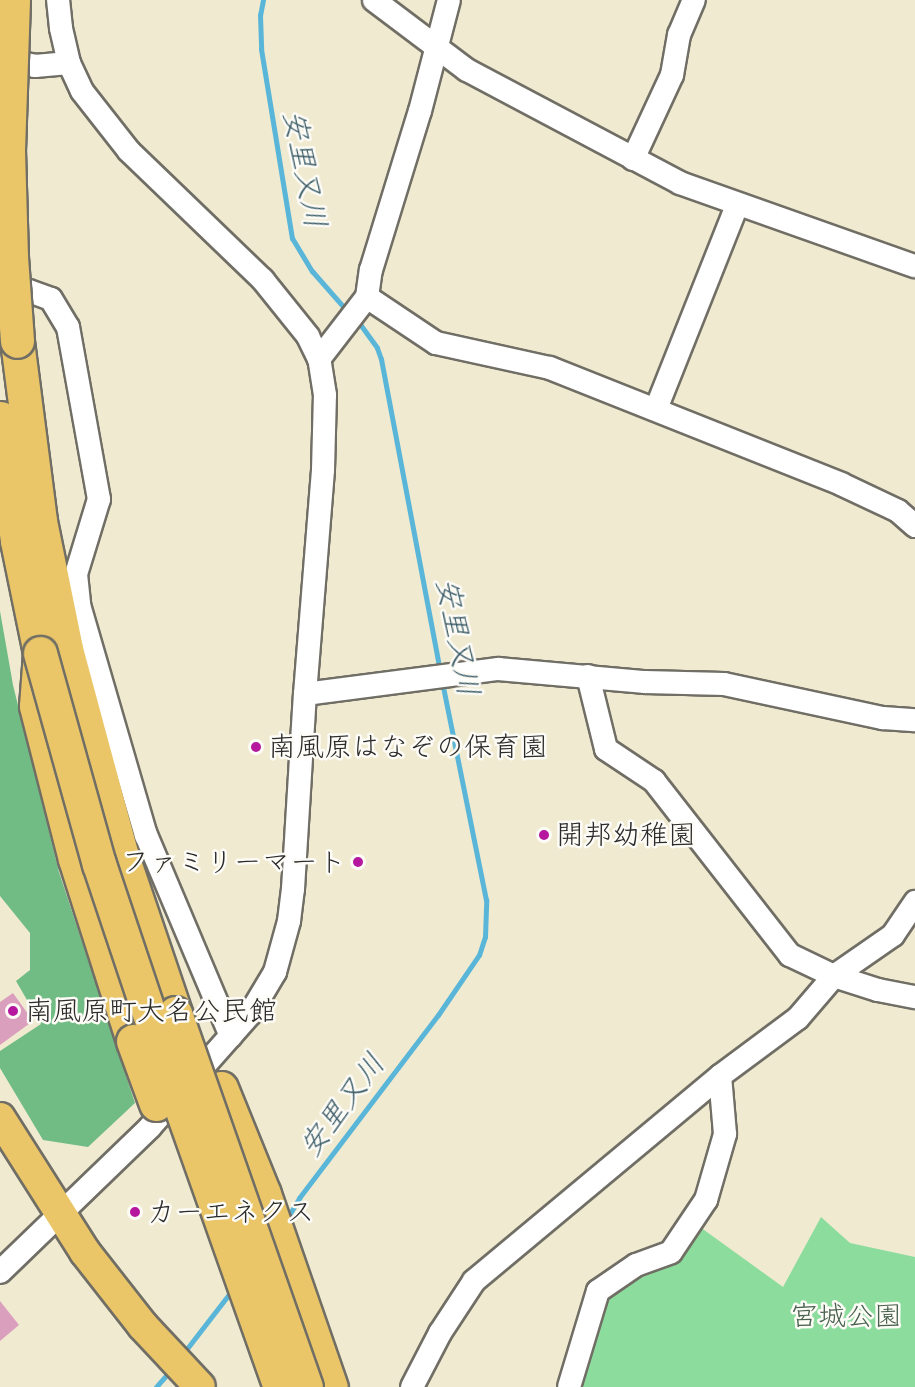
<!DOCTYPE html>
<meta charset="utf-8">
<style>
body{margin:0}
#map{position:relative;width:915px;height:1387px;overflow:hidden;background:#f0ead1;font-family:Caveat,"Klee One",sans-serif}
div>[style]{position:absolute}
.green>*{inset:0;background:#8cdd9d}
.forest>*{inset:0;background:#71bc84}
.stream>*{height:5px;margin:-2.5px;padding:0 2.5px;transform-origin:2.5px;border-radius:2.5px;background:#5ab6d8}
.building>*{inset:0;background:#db9fbe}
.roads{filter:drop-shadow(2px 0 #706e65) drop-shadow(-2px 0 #706e65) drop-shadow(0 2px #706e65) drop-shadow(0 -2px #706e65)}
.minor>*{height:22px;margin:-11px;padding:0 11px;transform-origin:11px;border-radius:11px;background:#fff}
.major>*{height:30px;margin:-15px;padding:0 15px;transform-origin:15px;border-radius:15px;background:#ebc669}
.highway>*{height:33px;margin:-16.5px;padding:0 16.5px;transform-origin:16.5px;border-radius:16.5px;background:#ebc669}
.bridges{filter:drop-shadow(2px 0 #706e65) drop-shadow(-2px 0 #706e65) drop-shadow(0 2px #706e65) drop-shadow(0 -2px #706e65)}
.highway-bridge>*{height:33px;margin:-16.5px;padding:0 16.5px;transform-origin:16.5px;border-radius:16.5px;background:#ebc669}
.dots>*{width:16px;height:16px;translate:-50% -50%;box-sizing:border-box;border:3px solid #fdfcf7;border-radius:50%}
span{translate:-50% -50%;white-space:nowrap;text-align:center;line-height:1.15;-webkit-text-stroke:5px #fdfcf7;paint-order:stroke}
.poi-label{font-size:28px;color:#2b2b2b}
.left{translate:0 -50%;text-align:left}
.right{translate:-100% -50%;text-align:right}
.park-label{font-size:28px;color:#48604d}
.water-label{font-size:30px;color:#3b5c68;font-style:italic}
</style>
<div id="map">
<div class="green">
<div style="clip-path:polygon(821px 1217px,850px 1243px,915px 1257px,915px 1387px,579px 1387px,602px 1304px,615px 1289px,680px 1261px,700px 1227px,783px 1287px)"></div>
</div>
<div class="forest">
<div style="clip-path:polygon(0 611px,13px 685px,59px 872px,135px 1103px,88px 1147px,43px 1140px,0 1068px,0 1051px,41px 1024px,16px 981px,30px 970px,30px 933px,0 896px)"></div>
</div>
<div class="stream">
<div style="left:263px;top:0;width:15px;rotate:101deg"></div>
<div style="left:260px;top:15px;width:34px;rotate:88deg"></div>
<div style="left:261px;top:49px;width:192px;rotate:80.7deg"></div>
<div style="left:292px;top:238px;width:39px;rotate:59deg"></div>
<div style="left:312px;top:271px;width:55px;rotate:48.7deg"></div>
<div style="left:357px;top:320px;width:34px;rotate:54deg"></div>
<div style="left:377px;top:348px;width:12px;rotate:70deg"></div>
<div style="left:381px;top:359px;width:317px;rotate:79.3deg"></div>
<div style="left:286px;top:1220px;width:26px;rotate:-59deg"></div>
<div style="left:299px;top:1198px;width:230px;rotate:-52.8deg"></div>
<div style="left:438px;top:1015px;width:73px;rotate:-55.7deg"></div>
<div style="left:479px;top:955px;width:19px;rotate:-72deg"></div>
<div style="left:485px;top:937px;width:37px;rotate:-88deg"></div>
<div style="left:486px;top:900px;width:222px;rotate:-101.4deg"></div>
<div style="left:182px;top:1355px;width:83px;rotate:-52.3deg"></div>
<div style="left:156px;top:1387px;width:23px;rotate:-49deg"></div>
</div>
<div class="building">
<div style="clip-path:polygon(13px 993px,33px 1021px,0 1045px,0 1002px)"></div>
<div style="clip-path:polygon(0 1301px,19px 1325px,0 1341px)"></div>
</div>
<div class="roads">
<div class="minor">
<div style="left:374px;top:0;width:116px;rotate:37deg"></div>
<div style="left:467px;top:70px;width:241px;rotate:27.9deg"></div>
<div style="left:680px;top:183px;width:249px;rotate:19.5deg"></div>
<div style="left:0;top:59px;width:36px;rotate:11deg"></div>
<div style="left:35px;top:66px;width:34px;rotate:-5deg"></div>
<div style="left:633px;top:159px;width:93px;rotate:-65.1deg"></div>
<div style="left:672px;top:75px;width:41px;rotate:-80.1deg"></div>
<div style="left:679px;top:35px;width:38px;rotate:-67deg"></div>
<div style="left:1px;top:293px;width:28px;rotate:-4deg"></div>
<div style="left:29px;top:291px;width:23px;rotate:20deg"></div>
<div style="left:51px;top:299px;width:33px;rotate:59deg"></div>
<div style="left:68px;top:327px;width:175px;rotate:79.8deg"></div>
<div style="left:99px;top:499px;width:78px;rotate:107deg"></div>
<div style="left:76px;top:574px;width:31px;rotate:84deg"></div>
<div style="left:79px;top:605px;width:240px;rotate:73.8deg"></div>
<div style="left:146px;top:835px;width:218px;rotate:67.1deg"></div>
<div style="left:367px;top:297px;width:83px;rotate:33.7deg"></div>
<div style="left:436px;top:343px;width:117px;rotate:12.4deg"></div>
<div style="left:550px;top:368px;width:313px;rotate:21.7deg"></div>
<div style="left:841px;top:484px;width:63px;rotate:25.3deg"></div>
<div style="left:898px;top:511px;width:23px;rotate:41deg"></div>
<div style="left:319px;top:359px;width:78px;rotate:-52.3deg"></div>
<div style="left:367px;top:297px;width:27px;rotate:-82deg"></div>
<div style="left:371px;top:270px;width:166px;rotate:-72.9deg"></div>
<div style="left:420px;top:111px;width:115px;rotate:-75.4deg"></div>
<div style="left:656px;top:409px;width:219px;rotate:-68.3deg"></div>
<div style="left:588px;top:676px;width:75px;rotate:76.1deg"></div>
<div style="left:606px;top:749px;width:58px;rotate:33.7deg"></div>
<div style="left:654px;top:781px;width:221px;rotate:52deg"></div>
<div style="left:790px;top:955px;width:49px;rotate:25.5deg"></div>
<div style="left:834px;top:976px;width:46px;rotate:17.7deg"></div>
<div style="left:878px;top:990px;width:38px;rotate:11deg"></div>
<div style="left:305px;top:694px;width:195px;rotate:-7.4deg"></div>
<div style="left:498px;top:669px;width:148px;rotate:5.1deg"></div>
<div style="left:645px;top:682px;width:79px;rotate:1.5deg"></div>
<div style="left:724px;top:684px;width:163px;rotate:12.1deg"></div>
<div style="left:883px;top:718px;width:32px;rotate:4deg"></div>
<div style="left:0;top:1272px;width:209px;rotate:-44deg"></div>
<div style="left:150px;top:1127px;width:151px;rotate:-48.5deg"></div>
<div style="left:250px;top:1014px;width:49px;rotate:-59.2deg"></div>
<div style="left:275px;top:972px;width:53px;rotate:-74.6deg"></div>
<div style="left:289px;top:921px;width:32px;rotate:-83deg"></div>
<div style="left:293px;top:889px;width:195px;rotate:-86.5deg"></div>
<div style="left:305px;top:694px;width:225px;rotate:-85.4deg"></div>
<div style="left:323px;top:470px;width:75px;rotate:-88.5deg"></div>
<div style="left:325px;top:395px;width:36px;rotate:-99deg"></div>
<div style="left:319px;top:359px;width:25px;rotate:-116deg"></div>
<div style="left:308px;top:336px;width:72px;rotate:-128.8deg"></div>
<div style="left:263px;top:280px;width:186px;rotate:-136.1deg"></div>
<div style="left:129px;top:151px;width:76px;rotate:-128.1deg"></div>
<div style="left:82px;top:91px;width:31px;rotate:-115deg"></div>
<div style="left:69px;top:63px;width:36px;rotate:-103deg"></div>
<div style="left:61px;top:28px;width:28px;rotate:-96deg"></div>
<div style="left:412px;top:1387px;width:61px;rotate:-62.6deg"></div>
<div style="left:440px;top:1333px;width:62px;rotate:-56.8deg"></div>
<div style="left:474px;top:1281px;width:320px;rotate:-39.8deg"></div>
<div style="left:720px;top:1076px;width:97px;rotate:-36.6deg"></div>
<div style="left:798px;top:1018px;width:55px;rotate:-49.4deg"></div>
<div style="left:834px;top:976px;width:72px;rotate:-34.8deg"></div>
<div style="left:893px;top:935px;width:40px;rotate:-56deg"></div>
<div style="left:569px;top:1387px;width:100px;rotate:-73.2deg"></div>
<div style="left:598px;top:1291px;width:46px;rotate:-34.4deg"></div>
<div style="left:636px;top:1265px;width:37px;rotate:-20deg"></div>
<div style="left:671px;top:1252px;width:63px;rotate:-56.1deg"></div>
<div style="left:706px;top:1200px;width:69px;rotate:-73.9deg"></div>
<div style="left:725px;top:1134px;width:58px;rotate:-94.9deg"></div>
</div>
<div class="major">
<div style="left:0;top:1118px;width:159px;rotate:57.6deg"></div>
<div style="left:85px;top:1252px;width:94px;rotate:51.9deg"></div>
<div style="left:143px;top:1326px;width:83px;rotate:46.9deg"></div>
</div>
<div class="highway">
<div style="left:17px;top:341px;width:181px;rotate:82.7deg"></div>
<div style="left:40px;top:521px;width:131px;rotate:78.5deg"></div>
<div style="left:66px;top:649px;width:214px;rotate:74.9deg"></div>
<div style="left:122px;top:856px;width:166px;rotate:71.3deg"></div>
<div style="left:0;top:418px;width:124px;rotate:82.1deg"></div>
<div style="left:17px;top:541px;width:114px;rotate:78.4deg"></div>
<div style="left:40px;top:653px;width:53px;rotate:94.3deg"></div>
<div style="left:36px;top:706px;width:158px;rotate:75.7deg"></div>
<div style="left:75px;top:859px;width:191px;rotate:72.3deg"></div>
<div style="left:221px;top:1088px;width:114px;rotate:67.9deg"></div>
<div style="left:264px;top:1194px;width:204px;rotate:70.9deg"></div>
</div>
</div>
<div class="bridges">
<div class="highway-bridge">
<div style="left:13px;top:0;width:150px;rotate:91.9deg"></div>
<div style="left:8px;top:150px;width:107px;rotate:88.4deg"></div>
<div style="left:11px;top:257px;width:84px;rotate:85.9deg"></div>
<div style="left:40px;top:653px;width:219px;rotate:74.4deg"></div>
<div style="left:99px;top:864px;width:233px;rotate:71.5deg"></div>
<div style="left:173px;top:1085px;width:320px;rotate:70.5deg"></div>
<div style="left:175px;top:1013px;width:396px;rotate:70.7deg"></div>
<div style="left:133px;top:1041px;width:67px;rotate:69.9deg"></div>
</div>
</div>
<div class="dots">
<div style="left:256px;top:747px;background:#b5179e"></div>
<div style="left:544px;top:835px;background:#b5179e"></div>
<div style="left:358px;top:862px;background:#b5179e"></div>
<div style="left:13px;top:1011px;background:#b5179e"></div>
<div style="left:135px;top:1212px;background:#b5179e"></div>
</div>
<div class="poi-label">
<span class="left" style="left:268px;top:747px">南風原はなぞの保育園</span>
<span class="left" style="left:556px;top:835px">開邦幼稚園</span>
<span class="right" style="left:346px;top:862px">ファミリーマート</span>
<span class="left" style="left:25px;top:1011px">南風原町大名公民館</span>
<span class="left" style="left:147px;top:1212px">カーエネクス</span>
</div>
<div class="park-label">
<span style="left:846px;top:1316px">宮城公園</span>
</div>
<div class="water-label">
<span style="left:305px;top:169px;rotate:79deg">安里又川</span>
<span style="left:458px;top:637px;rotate:79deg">安里又川</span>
<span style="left:342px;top:1105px;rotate:-53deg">安里又川</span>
</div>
</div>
